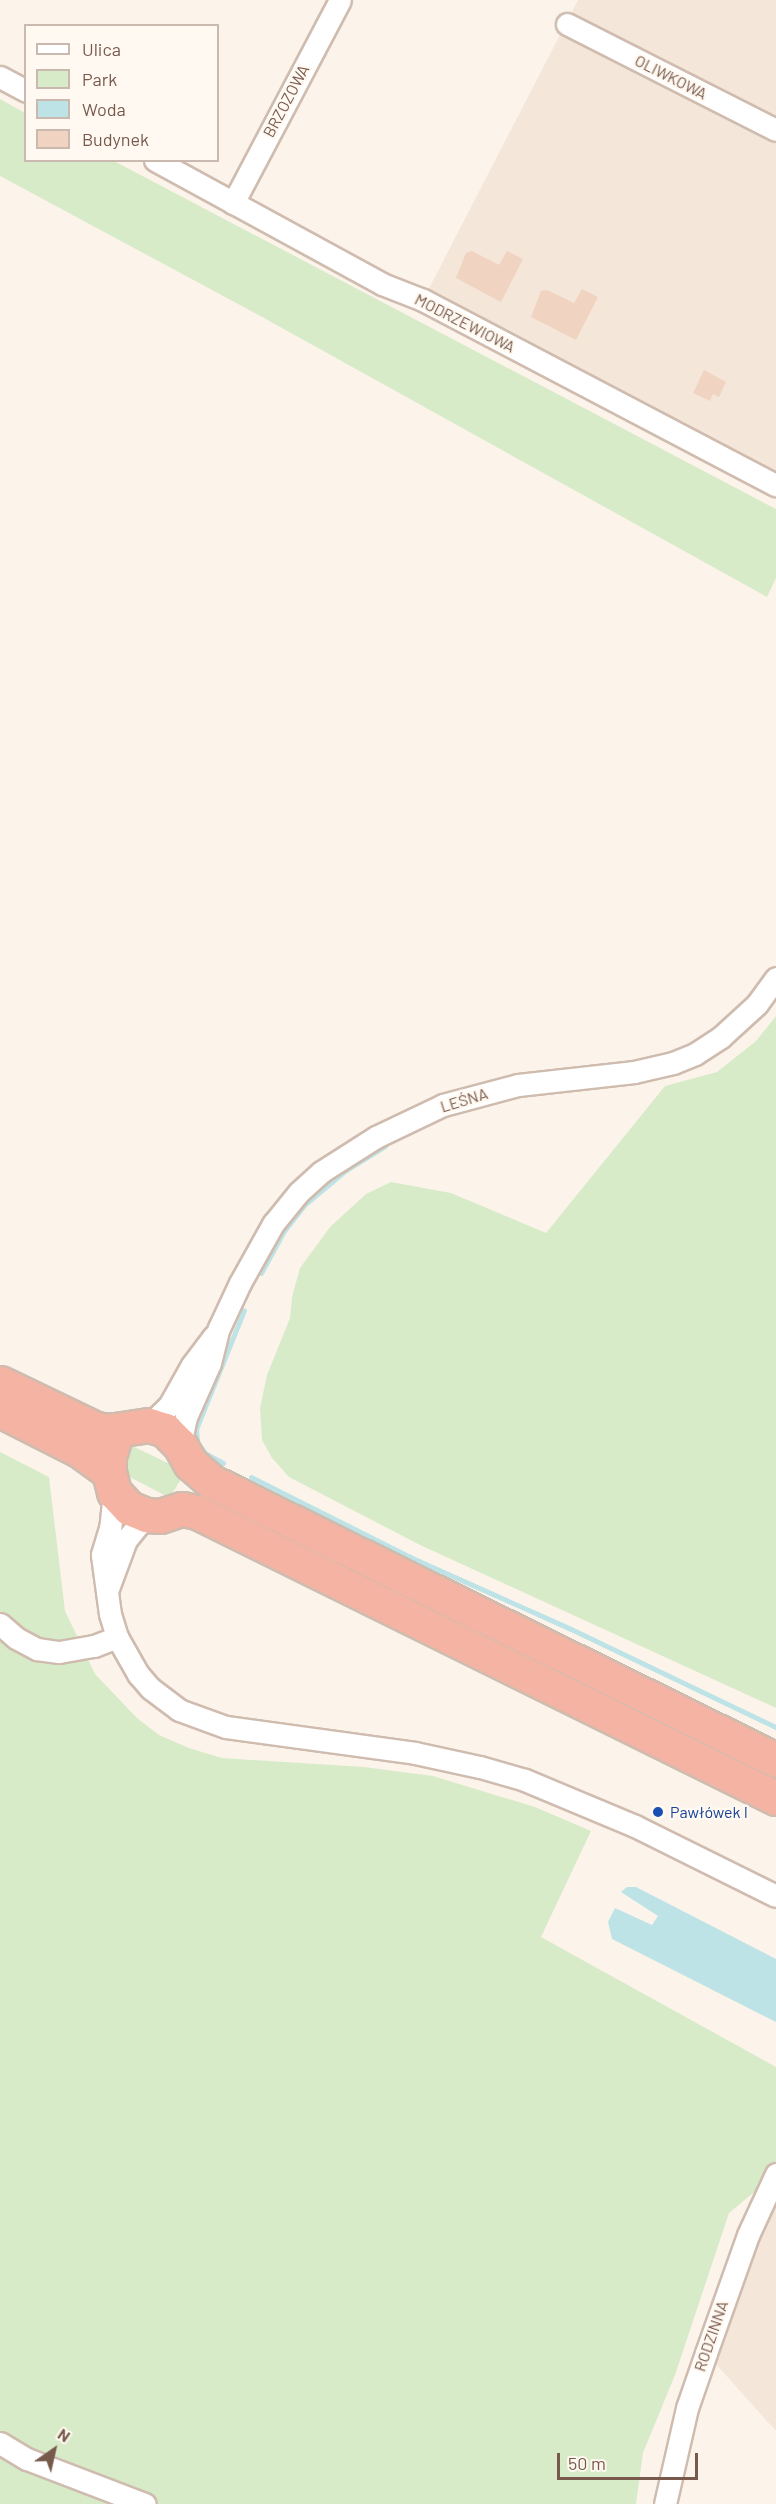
<!DOCTYPE html>
<meta charset="utf-8">
<style>
body{margin:0}
#map{position:relative;width:776px;height:2504px;overflow:hidden;background:#fcf4eb;font-family:Barlow,sans-serif}
div>[style]{position:absolute}
.residential>*{inset:0;background:#f4e6d9}
.green>*{inset:0;background:#d8ebc8}
.water>*{inset:0;background:#bee3e6}
.stream>*{height:5px;margin:-2.5px;padding:0 2.5px;transform-origin:2.5px;border-radius:2.5px;background:#bee3e6}
.building>*{inset:0;background:#f1d3c2}
.roads{filter:drop-shadow(2px 0 #cfbcaf) drop-shadow(-2px 0 #cfbcaf) drop-shadow(0 2px #cfbcaf) drop-shadow(0 -2px #cfbcaf)}
.street>*{height:21px;margin:-10.5px;padding:0 10.5px;transform-origin:10.5px;border-radius:10.5px;background:#fff}
.highway>*{height:33px;margin:-16.5px;padding:0 16.5px;transform-origin:16.5px;border-radius:16.5px;background:#f5b4a3}
.dots>*{width:16px;height:16px;translate:-50% -50%;box-sizing:border-box;border:3px solid #fff9f1;border-radius:50%}
span{translate:-50% -50%;white-space:nowrap;text-align:center;line-height:1.15;-webkit-text-stroke:5px #fff9f1;paint-order:stroke}
.street-label{font-size:16px;color:#785a4d}
.transit-label{font-size:16px;color:#164399}
.left{translate:0 -50%;text-align:left}
.legend{position:absolute;left:24px;top:24px;width:195px;height:138px;box-sizing:border-box;background:#fff9f1;border:2px solid #c9b9af;margin:0;padding:8px 10px;list-style:none;font-size:18px;color:#785a4d}
.legend li{display:flex;align-items:center;gap:12px;height:30px}
.legend b{width:30px;border:2px solid #c9b9af}
.north{position:absolute;left:24px;top:2420px;width:60px;height:60px;-webkit-text-stroke:4px #fff9f1;paint-order:stroke;rotate:34deg;font-size:16px;font-weight:700;line-height:24px;text-align:center;color:#785a4d}
.north::after{content:'';display:block;margin:auto;width:21px;height:27px;background:#785a4d;clip-path:polygon(50% 0,100% 100%,50% 72%,0 100%)}
.scale{position:absolute;left:557px;top:2453px;width:141px;height:27px;box-sizing:border-box;border:3px solid #785a4d;border-top:0;padding-left:8px;font-size:18px;line-height:21px;white-space:nowrap;color:#785a4d;-webkit-text-stroke:4px #fff9f1;paint-order:stroke}
</style>
<div id="map">
<div class="residential">
<div style="clip-path:polygon(578px 0,776px 0,776px 485px,423px 300px)"></div>
<div style="clip-path:polygon(776px 2185px,776px 2431px,706px 2353px)"></div>
</div>
<div class="green">
<div style="clip-path:polygon(0 99px,25px 113px,26px 160px,114px 161px,776px 509px,776px 578px,767px 597px,253px 312px,0 176px)"></div>
<div style="clip-path:polygon(776px 1016px,776px 1708px,420px 1545px,289px 1477px,272px 1458px,262px 1440px,260px 1408px,267px 1375px,290px 1318px,292px 1297px,300px 1268px,330px 1227px,366px 1194px,391px 1182px,451px 1193px,546px 1233px,665px 1086px,717px 1072px,756px 1041px)"></div>
<div style="clip-path:polygon(128px 1444px,172px 1465px,181px 1479px,172px 1494px,168px 1497px,124px 1474px,118px 1454px)"></div>
<div style="clip-path:polygon(0 1452px,49px 1477px,65px 1611px,95px 1674px,137px 1718px,159px 1735px,189px 1748px,222px 1758px,364px 1767px,433px 1776px,535px 1807px,591px 1831px,541px 1937px,776px 2067px,776px 2174px,729px 2213px,675px 2375px,643px 2453px,636px 2504px,0 2504px)"></div>
</div>
<div class="water">
<div style="clip-path:polygon(627px 1887px,636px 1887px,776px 1959px,776px 2022px,612px 1939px,608px 1922px,615px 1908px,652px 1925px,658px 1916px,621px 1892px)"></div>
</div>
<div class="stream">
<div style="left:261px;top:1273px;width:48px;rotate:-61.3deg"></div>
<div style="left:284px;top:1231px;width:33px;rotate:-52deg"></div>
<div style="left:304px;top:1205px;width:55px;rotate:-39.8deg"></div>
<div style="left:346px;top:1170px;width:46px;rotate:-31.6deg"></div>
<div style="left:223px;top:1463px;width:21px;rotate:-151deg"></div>
<div style="left:205px;top:1453px;width:14px;rotate:-126deg"></div>
<div style="left:197px;top:1442px;width:13px;rotate:-94deg"></div>
<div style="left:196px;top:1429px;width:128px;rotate:-68deg"></div>
<div style="left:251px;top:1477px;width:178px;rotate:26.7deg"></div>
<div style="left:410px;top:1557px;width:176px;rotate:24.1deg"></div>
<div style="left:571px;top:1629px;width:227px;rotate:25.6deg"></div>
</div>
<div class="building">
<div style="clip-path:polygon(472px 251px,499px 265px,507px 251px,523px 259px,501px 302px,456px 278px,466px 253px)"></div>
<div style="clip-path:polygon(582px 289px,598px 297px,576px 340px,531px 317px,541px 291px,547px 290px,574px 303px)"></div>
<div style="clip-path:polygon(704px 370px,726px 382px,719px 397px,713px 394px,710px 401px,693px 393px)"></div>
</div>
<div class="roads">
<div class="street">
<div style="left:567px;top:24px;width:234px;rotate:26.9deg"></div>
<div style="left:0;top:77px;width:30px;rotate:28deg"></div>
<div style="left:155px;top:160px;width:259px;rotate:28.6deg"></div>
<div style="left:382px;top:284px;width:44px;rotate:21.3deg"></div>
<div style="left:423px;top:300px;width:399px;rotate:27.7deg"></div>
<div style="left:233px;top:203px;width:229px;rotate:-62.2deg"></div>
<div style="left:149px;top:1425px;width:28px;rotate:-44deg"></div>
<div style="left:169px;top:1406px;width:47px;rotate:-60.7deg"></div>
<div style="left:192px;top:1365px;width:36px;rotate:-53deg"></div>
<div style="left:180px;top:1445px;width:29px;rotate:-78deg"></div>
<div style="left:186px;top:1417px;width:59px;rotate:-66deg"></div>
<div style="left:210px;top:1363px;width:36px;rotate:-76deg"></div>
<div style="left:219px;top:1328px;width:50px;rotate:-65deg"></div>
<div style="left:240px;top:1283px;width:68px;rotate:-60.8deg"></div>
<div style="left:273px;top:1224px;width:41px;rotate:-50.9deg"></div>
<div style="left:299px;top:1192px;width:30px;rotate:-42deg"></div>
<div style="left:321px;top:1172px;width:65px;rotate:-32.5deg"></div>
<div style="left:376px;top:1137px;width:74px;rotate:-25.5deg"></div>
<div style="left:443px;top:1105px;width:78px;rotate:-14.9deg"></div>
<div style="left:518px;top:1085px;width:117px;rotate:-6.4deg"></div>
<div style="left:634px;top:1072px;width:40px;rotate:-13deg"></div>
<div style="left:673px;top:1063px;width:24px;rotate:-22deg"></div>
<div style="left:695px;top:1054px;width:31px;rotate:-33deg"></div>
<div style="left:721px;top:1037px;width:49px;rotate:-42.5deg"></div>
<div style="left:757px;top:1004px;width:32px;rotate:-54deg"></div>
<div style="left:114px;top:1492px;width:36px;rotate:96deg"></div>
<div style="left:110px;top:1528px;width:28px;rotate:107deg"></div>
<div style="left:102px;top:1555px;width:60px;rotate:82.3deg"></div>
<div style="left:110px;top:1614px;width:24px;rotate:73deg"></div>
<div style="left:117px;top:1637px;width:43px;rotate:60.4deg"></div>
<div style="left:138px;top:1674px;width:18px;rotate:49deg"></div>
<div style="left:150px;top:1688px;width:36px;rotate:37deg"></div>
<div style="left:179px;top:1710px;width:50px;rotate:19.9deg"></div>
<div style="left:226px;top:1727px;width:191px;rotate:7.8deg"></div>
<div style="left:415px;top:1753px;width:66px;rotate:12.2deg"></div>
<div style="left:480px;top:1767px;width:47px;rotate:16.1deg"></div>
<div style="left:525px;top:1780px;width:119px;rotate:22.7deg"></div>
<div style="left:635px;top:1826px;width:157px;rotate:26.4deg"></div>
<div style="left:107px;top:1591px;width:54px;rotate:-69.6deg"></div>
<div style="left:126px;top:1540px;width:32px;rotate:-51deg"></div>
<div style="left:0;top:1624px;width:21px;rotate:41deg"></div>
<div style="left:16px;top:1638px;width:24px;rotate:28deg"></div>
<div style="left:37px;top:1649px;width:22px;rotate:8deg"></div>
<div style="left:59px;top:1652px;width:36px;rotate:-10deg"></div>
<div style="left:94px;top:1646px;width:25px;rotate:-21deg"></div>
<div style="left:0;top:2443px;width:31px;rotate:31deg"></div>
<div style="left:27px;top:2459px;width:126px;rotate:20.9deg"></div>
<div style="left:665px;top:2504px;width:98px;rotate:-77.1deg"></div>
<div style="left:687px;top:2408px;width:58px;rotate:-70.9deg"></div>
<div style="left:706px;top:2353px;width:125px;rotate:-70.4deg"></div>
<div style="left:748px;top:2235px;width:67px;rotate:-65.3deg"></div>
</div>
<div class="highway">
<div style="left:0;top:1383px;width:106px;rotate:25.6deg"></div>
<div style="left:96px;top:1429px;width:12px;rotate:9deg"></div>
<div style="left:108px;top:1431px;width:41px;rotate:-8.3deg"></div>
<div style="left:149px;top:1425px;width:17px;rotate:17deg"></div>
<div style="left:165px;top:1430px;width:21px;rotate:45deg"></div>
<div style="left:180px;top:1445px;width:21px;rotate:61deg"></div>
<div style="left:190px;top:1463px;width:29px;rotate:41deg"></div>
<div style="left:212px;top:1482px;width:629px;rotate:26.24deg"></div>
<div style="left:0;top:1410px;width:89px;rotate:26.9deg"></div>
<div style="left:79px;top:1450px;width:37px;rotate:36deg"></div>
<div style="left:117px;top:1430px;width:27px;rotate:107deg"></div>
<div style="left:109px;top:1456px;width:16px;rotate:90deg"></div>
<div style="left:109px;top:1472px;width:21px;rotate:76deg"></div>
<div style="left:114px;top:1492px;width:22px;rotate:47deg"></div>
<div style="left:129px;top:1508px;width:18px;rotate:22deg"></div>
<div style="left:146px;top:1515px;width:14px;rotate:4deg"></div>
<div style="left:160px;top:1516px;width:23px;rotate:-18deg"></div>
<div style="left:182px;top:1509px;width:15px;rotate:11deg"></div>
<div style="left:197px;top:1512px;width:646px;rotate:26.29deg"></div>
</div>
</div>
<div class="dots">
<div style="left:658px;top:1812px;background:#1a4fb4"></div>
</div>
<div class="street-label">
<span style="left:671px;top:77px;rotate:27deg">OLIWKOWA</span>
<span style="left:286px;top:101px;rotate:-62deg">BRZOZOWA</span>
<span style="left:465px;top:323px;rotate:27deg">MODRZEWIOWA</span>
<span style="left:464px;top:1100px;rotate:-17deg">LEŚNA</span>
<span style="left:711px;top:2336px;rotate:-71deg">RODZINNA</span>
</div>
<div class="transit-label">
<span class="left" style="left:670px;top:1812px">Pawłówek I</span>
</div>
<ul class="legend">
<li><b style="height:8px;background:#fff"></b>Ulica</li>
<li><b style="height:16px;background:#d8ebc8"></b>Park</li>
<li><b style="height:16px;background:#bee3e6"></b>Woda</li>
<li><b style="height:16px;background:#f1d3c2"></b>Budynek</li>
</ul>
<div class="north">N</div>
<div class="scale">50 m</div>
</div>
